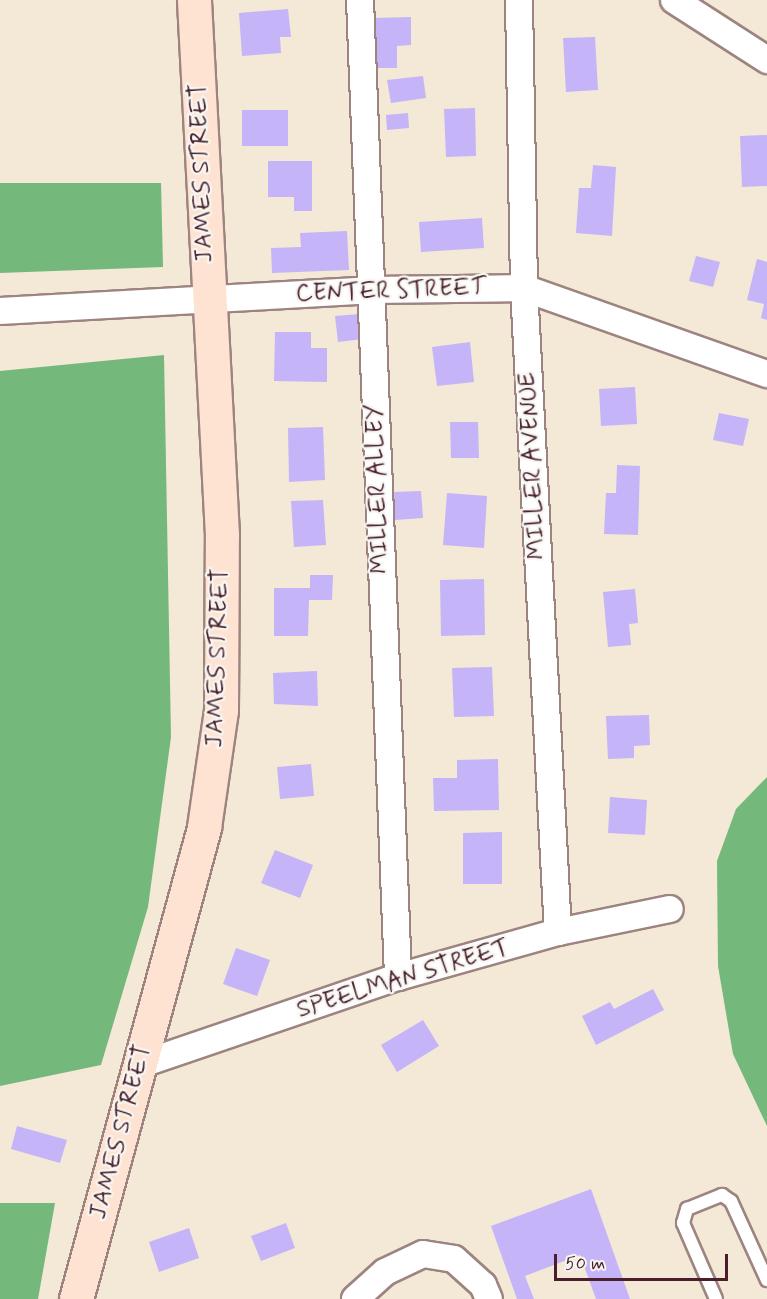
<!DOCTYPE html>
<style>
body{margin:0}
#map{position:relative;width:767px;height:1299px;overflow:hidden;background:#f3e9d6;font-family:Mynerve,sans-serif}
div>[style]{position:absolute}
.forest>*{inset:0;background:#75b87b}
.building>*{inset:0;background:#c5b4f7}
.roads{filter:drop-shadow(2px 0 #9e8480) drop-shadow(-2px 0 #9e8480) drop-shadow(0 2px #9e8480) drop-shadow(0 -2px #9e8480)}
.lane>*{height:12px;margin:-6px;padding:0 6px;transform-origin:6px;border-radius:6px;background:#fff}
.street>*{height:26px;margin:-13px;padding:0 13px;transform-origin:13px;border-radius:13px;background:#fff}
.secondary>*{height:33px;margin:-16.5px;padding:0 16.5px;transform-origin:16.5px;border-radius:16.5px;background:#fee3d2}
span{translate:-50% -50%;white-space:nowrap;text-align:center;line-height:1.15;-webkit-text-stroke:4.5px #f6f6f2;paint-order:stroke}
.street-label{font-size:24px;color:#4a1f2b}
.scale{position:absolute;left:554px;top:1254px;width:174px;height:27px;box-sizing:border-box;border:3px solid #4a1f2b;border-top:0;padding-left:8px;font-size:18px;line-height:21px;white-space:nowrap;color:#4a1f2b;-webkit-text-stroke:4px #f6f6f2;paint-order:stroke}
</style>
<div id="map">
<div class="forest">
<div style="clip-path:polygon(0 183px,161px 183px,163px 267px,0 273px)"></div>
<div style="clip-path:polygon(164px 355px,171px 737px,148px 907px,101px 1065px,0 1086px,0 371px)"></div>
<div style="clip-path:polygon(767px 777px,767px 1126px,733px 1054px,718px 966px,717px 861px,736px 809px)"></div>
<div style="clip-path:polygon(0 1203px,55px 1203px,38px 1299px,0 1299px)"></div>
</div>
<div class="building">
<div style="clip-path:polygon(288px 9px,291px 37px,280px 37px,281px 53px,242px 56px,239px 13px)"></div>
<div style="clip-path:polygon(411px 17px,411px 45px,397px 46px,397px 68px,376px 68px,375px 18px)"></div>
<div style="clip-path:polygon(595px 37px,598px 90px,566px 92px,563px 38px)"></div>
<div style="clip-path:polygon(423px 76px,426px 98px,391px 103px,387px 80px)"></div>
<div style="clip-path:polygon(475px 108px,476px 156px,446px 157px,444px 109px)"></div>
<div style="clip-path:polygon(242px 110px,288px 110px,288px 146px,242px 146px)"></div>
<div style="clip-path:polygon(408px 113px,409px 128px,387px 130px,386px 115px)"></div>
<div style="clip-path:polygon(767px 135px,767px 186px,742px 187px,740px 136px)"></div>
<div style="clip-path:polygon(268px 161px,312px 161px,312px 211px,294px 211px,294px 197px,268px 197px)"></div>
<div style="clip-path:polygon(593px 165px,616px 167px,612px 236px,576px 233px,579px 188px,591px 188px)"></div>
<div style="clip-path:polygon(482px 218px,484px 248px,421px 252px,419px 222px)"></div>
<div style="clip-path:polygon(347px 231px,349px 270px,272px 273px,271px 248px,301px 247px,300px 233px)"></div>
<div style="clip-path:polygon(696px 256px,720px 262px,713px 287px,689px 281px)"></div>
<div style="clip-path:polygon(757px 259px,767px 262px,767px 320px,761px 318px,764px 304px,747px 300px)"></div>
<div style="clip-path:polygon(360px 314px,363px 339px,338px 342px,335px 316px)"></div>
<div style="clip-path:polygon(275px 332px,311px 332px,311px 348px,327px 348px,327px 382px,274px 381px)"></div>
<div style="clip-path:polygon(470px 342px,474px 382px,437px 386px,432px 347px)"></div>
<div style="clip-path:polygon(635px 387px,637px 424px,601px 426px,599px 389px)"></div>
<div style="clip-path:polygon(719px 413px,749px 419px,743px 446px,713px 440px)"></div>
<div style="clip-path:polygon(450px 422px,478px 422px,479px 458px,451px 458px)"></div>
<div style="clip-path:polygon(323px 427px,325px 480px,289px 482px,288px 428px)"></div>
<div style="clip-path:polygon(617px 465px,640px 466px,638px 535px,604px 534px,606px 493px,616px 493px)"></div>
<div style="clip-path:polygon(421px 491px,423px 518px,395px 520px,394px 492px)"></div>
<div style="clip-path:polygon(447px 493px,487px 496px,484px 548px,443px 545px)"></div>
<div style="clip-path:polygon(323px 500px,326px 545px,294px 547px,291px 501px)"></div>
<div style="clip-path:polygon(310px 575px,333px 575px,332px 600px,309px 600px,308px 636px,274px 636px,274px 588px,310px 588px)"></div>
<div style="clip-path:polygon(484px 579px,485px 635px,441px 636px,440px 580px)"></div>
<div style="clip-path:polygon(635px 589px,638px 623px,629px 624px,631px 645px,608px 647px,603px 592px)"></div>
<div style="clip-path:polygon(492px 667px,494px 716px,454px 717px,452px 668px)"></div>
<div style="clip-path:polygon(317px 671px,318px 706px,274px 704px,273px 673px)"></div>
<div style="clip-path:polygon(649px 715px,650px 745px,634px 746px,634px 758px,608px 759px,606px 716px)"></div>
<div style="clip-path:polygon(498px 759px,499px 810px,434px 811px,433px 778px,457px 778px,457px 760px)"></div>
<div style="clip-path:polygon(311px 764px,314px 796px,280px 799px,277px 767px)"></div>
<div style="clip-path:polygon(610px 797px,647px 800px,645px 835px,608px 833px)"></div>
<div style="clip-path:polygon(502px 832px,502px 884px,463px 884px,463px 833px)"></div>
<div style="clip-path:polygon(275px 850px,313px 865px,300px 898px,261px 883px)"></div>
<div style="clip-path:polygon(236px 948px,270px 960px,257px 996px,223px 984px)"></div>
<div style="clip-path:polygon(653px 989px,664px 1010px,596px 1045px,582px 1016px,610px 1002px,614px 1009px)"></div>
<div style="clip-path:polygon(423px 1020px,439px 1046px,397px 1072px,381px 1045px)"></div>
<div style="clip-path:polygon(17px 1126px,67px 1140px,60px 1163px,11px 1149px)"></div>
<div style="clip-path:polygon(591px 1189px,630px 1299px,596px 1299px,580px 1255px,525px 1276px,534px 1299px,517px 1299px,491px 1226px)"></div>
<div style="clip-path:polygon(286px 1223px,295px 1248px,261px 1261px,251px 1236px)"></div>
<div style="clip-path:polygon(189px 1228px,199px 1258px,159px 1272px,149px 1242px)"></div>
</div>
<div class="roads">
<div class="lane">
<div style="left:716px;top:1299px;width:83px;rotate:-113.5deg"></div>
<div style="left:683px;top:1223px;width:15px;rotate:-74deg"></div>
<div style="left:687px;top:1209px;width:38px;rotate:-22deg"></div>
<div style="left:722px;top:1195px;width:11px;rotate:34deg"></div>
<div style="left:731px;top:1201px;width:87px;rotate:65.5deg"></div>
</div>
<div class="street">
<div style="left:360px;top:0;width:978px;rotate:87.77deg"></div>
<div style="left:519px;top:0;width:288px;rotate:89deg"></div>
<div style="left:524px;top:288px;width:645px;rotate:86.98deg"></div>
<div style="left:674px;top:0;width:111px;rotate:32.8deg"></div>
<div style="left:0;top:311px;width:371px;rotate:-3.2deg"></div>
<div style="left:370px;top:290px;width:154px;rotate:-0.7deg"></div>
<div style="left:524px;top:288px;width:258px;rotate:19.5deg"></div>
<div style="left:139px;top:1065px;width:274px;rotate:-18.8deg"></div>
<div style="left:398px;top:977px;width:166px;rotate:-15.7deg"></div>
<div style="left:558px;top:932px;width:114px;rotate:-11.6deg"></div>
<div style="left:355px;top:1299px;width:40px;rotate:-42deg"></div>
<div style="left:385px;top:1272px;width:42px;rotate:-25.3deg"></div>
<div style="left:423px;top:1254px;width:31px;rotate:9deg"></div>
<div style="left:454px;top:1259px;width:39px;rotate:42deg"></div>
<div style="left:483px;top:1285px;width:15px;rotate:67deg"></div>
</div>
<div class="secondary">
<div style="left:76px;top:1299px;width:489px;rotate:-74.8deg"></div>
<div style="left:204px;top:827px;width:118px;rotate:-81.7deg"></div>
<div style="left:221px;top:710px;width:175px;rotate:-89.7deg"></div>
<div style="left:222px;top:535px;width:536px;rotate:-93deg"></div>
</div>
</div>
<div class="street-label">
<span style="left:202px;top:173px;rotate:-92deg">JAMES STREET</span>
<span style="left:391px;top:291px;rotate:-2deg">CENTER STREET</span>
<span style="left:533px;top:466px;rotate:-93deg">MILLER AVENUE</span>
<span style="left:378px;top:489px;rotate:-92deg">MILLER ALLEY</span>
<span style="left:218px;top:658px;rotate:-88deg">JAMES STREET</span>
<span style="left:403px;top:979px;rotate:-17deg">SPEELMAN STREET</span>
<span style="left:121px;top:1132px;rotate:-75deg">JAMES STREET</span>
</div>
<div class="scale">50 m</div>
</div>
